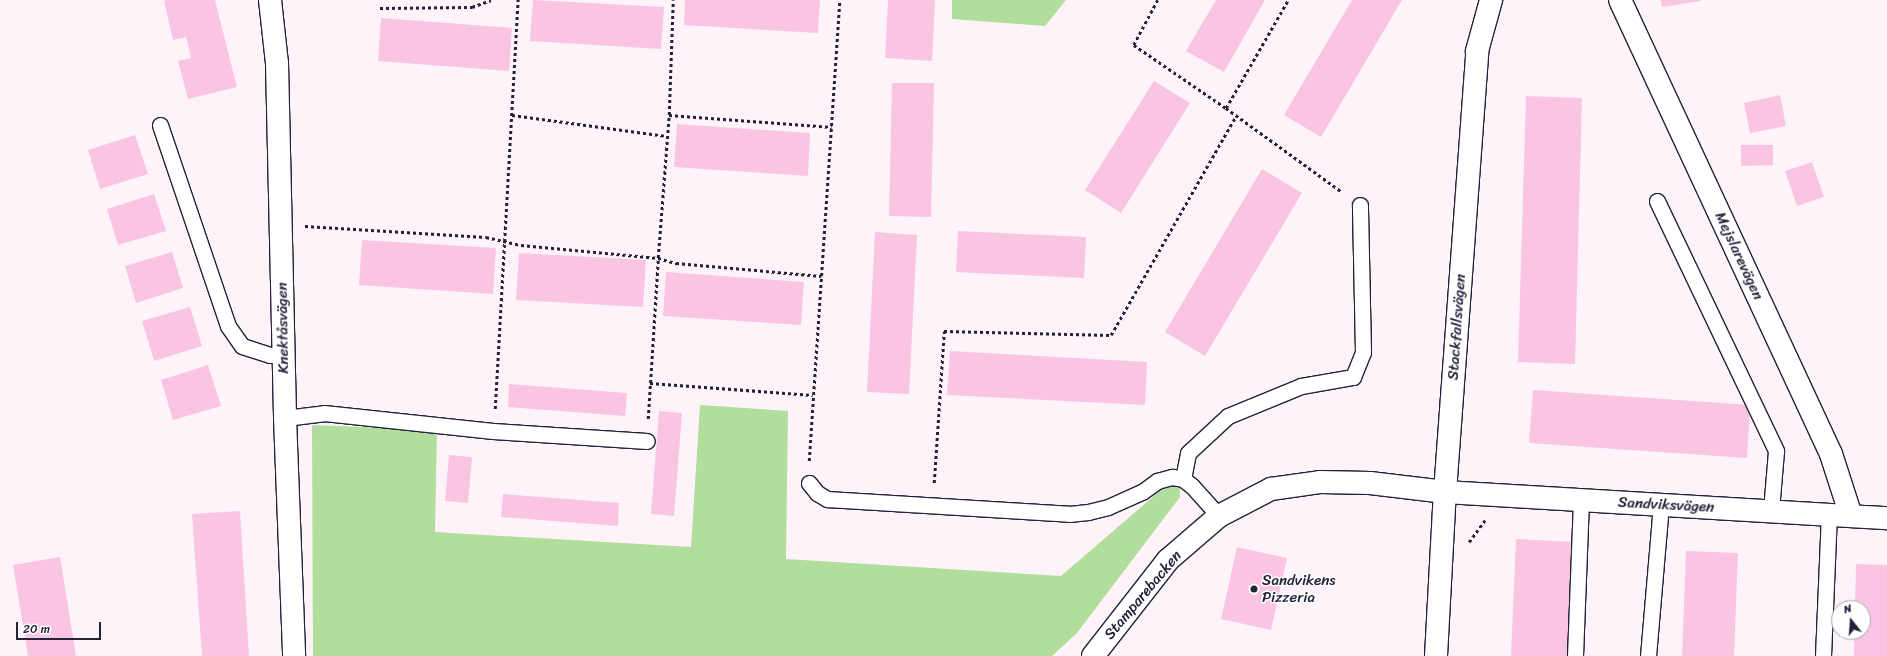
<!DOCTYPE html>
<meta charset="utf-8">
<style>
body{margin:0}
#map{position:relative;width:1887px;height:656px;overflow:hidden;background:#fef3f9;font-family:Sriracha,sans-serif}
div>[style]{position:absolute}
.green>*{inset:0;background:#b1de9d}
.building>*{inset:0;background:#f9c5e3}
.path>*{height:2.5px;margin-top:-1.25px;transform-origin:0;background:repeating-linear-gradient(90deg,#22223b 0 3px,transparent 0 6px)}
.roads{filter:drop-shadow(1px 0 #22223b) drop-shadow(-1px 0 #22223b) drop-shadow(0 1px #22223b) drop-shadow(0 -1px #22223b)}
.service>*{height:15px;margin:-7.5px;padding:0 7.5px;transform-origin:7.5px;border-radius:7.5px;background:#fff}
.minor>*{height:22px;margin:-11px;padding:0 11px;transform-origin:11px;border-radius:11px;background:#fff}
.dots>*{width:11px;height:11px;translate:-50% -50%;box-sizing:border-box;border:2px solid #fff;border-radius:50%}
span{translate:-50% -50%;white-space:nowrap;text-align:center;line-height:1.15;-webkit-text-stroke:3px #fff;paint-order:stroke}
.street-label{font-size:15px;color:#22223b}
.poi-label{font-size:15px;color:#22223b}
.left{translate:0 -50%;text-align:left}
.north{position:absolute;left:1831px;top:600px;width:40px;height:40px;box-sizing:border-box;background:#fff;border:1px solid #a7a7b1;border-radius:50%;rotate:343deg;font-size:11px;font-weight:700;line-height:16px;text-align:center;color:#22223b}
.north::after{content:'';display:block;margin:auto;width:14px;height:18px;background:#22223b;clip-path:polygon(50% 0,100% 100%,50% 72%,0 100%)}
.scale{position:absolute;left:16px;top:622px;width:85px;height:18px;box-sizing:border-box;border:2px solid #22223b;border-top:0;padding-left:5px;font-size:12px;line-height:14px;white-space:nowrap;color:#22223b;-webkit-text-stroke:3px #fff;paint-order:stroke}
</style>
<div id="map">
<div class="green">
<div style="clip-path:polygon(952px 0,1066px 0,1045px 26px,952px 19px)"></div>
<div style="clip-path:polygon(700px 405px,788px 411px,786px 559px,1061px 576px,1169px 483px,1180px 488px,1180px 497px,1077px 633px,1052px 656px,313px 656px,312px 425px,437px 430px,435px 532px,691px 547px)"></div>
</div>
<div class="building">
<div style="clip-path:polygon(167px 0,215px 0,237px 87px,188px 99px,178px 61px,191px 58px,186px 37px,173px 40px,164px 1px)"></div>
<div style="clip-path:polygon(533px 0,664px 7px,661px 49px,530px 41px)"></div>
<div style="clip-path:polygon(685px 0,820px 0,818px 33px,684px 25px)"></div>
<div style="clip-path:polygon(888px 0,935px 0,932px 61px,885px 58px)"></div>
<div style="clip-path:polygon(1216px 0,1265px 0,1224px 72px,1186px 51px)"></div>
<div style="clip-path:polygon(1352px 0,1402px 0,1321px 137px,1284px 115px)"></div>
<div style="clip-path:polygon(1661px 0,1700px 0,1700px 1px,1662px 7px)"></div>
<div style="clip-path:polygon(381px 18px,512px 28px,509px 71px,378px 61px)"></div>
<div style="clip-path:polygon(1154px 81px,1190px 103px,1121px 213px,1085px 190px)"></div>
<div style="clip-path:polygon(892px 83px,934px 83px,931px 217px,889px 216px)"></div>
<div style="clip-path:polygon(1780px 95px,1786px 126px,1750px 133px,1744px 103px)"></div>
<div style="clip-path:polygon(1526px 96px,1582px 98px,1575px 364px,1518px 362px)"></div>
<div style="clip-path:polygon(677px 124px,810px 133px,808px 176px,674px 167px)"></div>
<div style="clip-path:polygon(135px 135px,148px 174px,100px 189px,88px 150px)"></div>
<div style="clip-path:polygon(1741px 145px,1773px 145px,1773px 165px,1741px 166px)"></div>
<div style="clip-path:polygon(1812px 162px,1824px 197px,1797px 206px,1785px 171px)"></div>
<div style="clip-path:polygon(1262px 169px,1302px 193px,1205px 356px,1165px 332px)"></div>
<div style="clip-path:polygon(154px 194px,166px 231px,118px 245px,107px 209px)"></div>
<div style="clip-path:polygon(958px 231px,1086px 237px,1084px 278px,956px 272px)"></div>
<div style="clip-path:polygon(875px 232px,917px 235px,909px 394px,867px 392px)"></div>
<div style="clip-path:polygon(362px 240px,496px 248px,493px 294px,359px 285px)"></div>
<div style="clip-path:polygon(172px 252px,183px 288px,136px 303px,125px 266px)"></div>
<div style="clip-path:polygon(519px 253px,646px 260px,643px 307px,516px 300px)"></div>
<div style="clip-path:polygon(666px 272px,804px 282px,801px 325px,663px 316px)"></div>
<div style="clip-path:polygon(190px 307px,202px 346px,154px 361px,142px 321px)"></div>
<div style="clip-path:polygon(950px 351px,1147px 362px,1145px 405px,947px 395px)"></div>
<div style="clip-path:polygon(208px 365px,221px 406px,173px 420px,161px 380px)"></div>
<div style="clip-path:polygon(509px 384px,627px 393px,625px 416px,508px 407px)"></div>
<div style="clip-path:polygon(1533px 390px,1750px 405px,1747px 458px,1529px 443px)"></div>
<div style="clip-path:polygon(659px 411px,682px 413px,674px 516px,651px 514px)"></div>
<div style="clip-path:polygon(449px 455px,472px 457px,468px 503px,445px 501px)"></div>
<div style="clip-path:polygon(503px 494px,619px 503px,618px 526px,501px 517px)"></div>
<div style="clip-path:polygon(240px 511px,249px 656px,202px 656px,192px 514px)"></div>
<div style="clip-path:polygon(1516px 539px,1575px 542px,1569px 656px,1511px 656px)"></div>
<div style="clip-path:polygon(1237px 547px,1287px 558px,1271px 630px,1221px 619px)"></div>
<div style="clip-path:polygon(1686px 551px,1738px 553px,1734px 656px,1682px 656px)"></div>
<div style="clip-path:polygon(60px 557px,76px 656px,28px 656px,13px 565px)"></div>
<div style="clip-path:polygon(1856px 564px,1887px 565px,1887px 656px,1854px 656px,1854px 632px,1863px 632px,1863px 608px,1855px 608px)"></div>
</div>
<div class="path">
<div style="left:1158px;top:0;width:51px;rotate:118.1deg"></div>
<div style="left:1134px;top:45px;width:112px;rotate:34.4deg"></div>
<div style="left:1226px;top:108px;width:143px;rotate:35.9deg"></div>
<div style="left:380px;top:8px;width:92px;rotate:-0.6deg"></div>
<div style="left:472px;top:7px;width:20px;rotate:-20deg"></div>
<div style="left:1226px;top:108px;width:125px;rotate:-60.1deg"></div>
<div style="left:512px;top:115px;width:156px;rotate:7.7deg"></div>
<div style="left:669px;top:115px;width:163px;rotate:4.2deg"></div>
<div style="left:305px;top:226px;width:181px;rotate:3.5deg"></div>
<div style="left:486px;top:237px;width:36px;rotate:13deg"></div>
<div style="left:521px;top:245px;width:138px;rotate:5.4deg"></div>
<div style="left:658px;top:258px;width:19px;rotate:16deg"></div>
<div style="left:676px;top:263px;width:146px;rotate:5.1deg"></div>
<div style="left:650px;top:383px;width:163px;rotate:4.2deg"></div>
<div style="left:495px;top:409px;width:410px;rotate:-86.8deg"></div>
<div style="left:648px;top:419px;width:161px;rotate:-86.4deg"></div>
<div style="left:658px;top:258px;width:143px;rotate:-85.6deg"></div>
<div style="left:669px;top:115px;width:115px;rotate:-88deg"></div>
<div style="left:809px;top:461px;width:462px;rotate:-86.2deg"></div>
<div style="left:934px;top:483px;width:152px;rotate:-86.2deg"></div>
<div style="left:944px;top:331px;width:167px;rotate:1.4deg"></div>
<div style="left:1111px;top:335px;width:252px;rotate:-60.3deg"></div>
<div style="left:1469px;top:542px;width:27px;rotate:-54deg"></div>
</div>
<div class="roads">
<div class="service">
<div style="left:160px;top:125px;width:212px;rotate:71.3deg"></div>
<div style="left:228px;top:326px;width:24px;rotate:55deg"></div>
<div style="left:242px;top:346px;width:29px;rotate:18deg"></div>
<div style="left:270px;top:355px;width:14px;rotate:-4deg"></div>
<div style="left:1657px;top:201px;width:277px;rotate:64.5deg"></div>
<div style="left:1776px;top:451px;width:60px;rotate:94.8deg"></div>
<div style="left:285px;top:418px;width:39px;rotate:-7deg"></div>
<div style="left:324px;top:413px;width:170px;rotate:6.1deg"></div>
<div style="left:493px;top:431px;width:154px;rotate:3.7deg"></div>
<div style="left:1183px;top:479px;width:26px;rotate:-79deg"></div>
<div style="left:1188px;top:453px;width:54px;rotate:-42.8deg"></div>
<div style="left:1228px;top:416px;width:79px;rotate:-22.3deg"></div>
<div style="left:1301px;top:386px;width:53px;rotate:-9.8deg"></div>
<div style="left:1353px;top:377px;width:27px;rotate:-68deg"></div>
<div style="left:1363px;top:352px;width:147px;rotate:-91.2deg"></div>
<div style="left:809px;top:483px;width:13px;rotate:51deg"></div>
<div style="left:817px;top:493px;width:12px;rotate:31deg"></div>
<div style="left:827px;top:499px;width:242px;rotate:3.5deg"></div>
<div style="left:1069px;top:514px;width:19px;rotate:-6deg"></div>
<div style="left:1088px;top:512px;width:21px;rotate:-14deg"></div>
<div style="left:1108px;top:507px;width:37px;rotate:-24deg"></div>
<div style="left:1142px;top:492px;width:19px;rotate:-36deg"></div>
<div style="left:1157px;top:481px;width:16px;rotate:-15deg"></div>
<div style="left:1172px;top:477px;width:11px;rotate:10deg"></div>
<div style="left:1183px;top:479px;width:11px;rotate:38deg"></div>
<div style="left:1192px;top:486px;width:40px;rotate:48deg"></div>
<div style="left:1575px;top:656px;width:156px;rotate:-87.8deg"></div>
<div style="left:1648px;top:656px;width:152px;rotate:-85.1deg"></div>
<div style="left:1823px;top:656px;width:141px;rotate:-87.6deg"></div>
</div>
<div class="minor">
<div style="left:270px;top:0;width:63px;rotate:83.7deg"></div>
<div style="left:277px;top:63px;width:355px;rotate:88.7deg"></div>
<div style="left:285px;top:418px;width:238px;rotate:87.8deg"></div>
<div style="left:1620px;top:0;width:501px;rotate:65.07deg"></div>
<div style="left:1831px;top:454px;width:65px;rotate:72.1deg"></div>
<div style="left:1093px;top:656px;width:122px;rotate:-52deg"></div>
<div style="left:1168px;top:560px;width:67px;rotate:-40.8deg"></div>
<div style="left:1219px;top:516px;width:59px;rotate:-27.4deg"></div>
<div style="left:1271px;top:489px;width:49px;rotate:-8.1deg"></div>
<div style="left:1320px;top:482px;width:50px;rotate:1.1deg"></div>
<div style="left:1370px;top:483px;width:76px;rotate:6.8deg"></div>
<div style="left:1445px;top:492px;width:443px;rotate:3.4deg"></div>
<div style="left:1436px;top:656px;width:164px;rotate:-86.9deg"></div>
<div style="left:1445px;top:492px;width:442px;rotate:-85.8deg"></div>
<div style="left:1477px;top:51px;width:53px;rotate:-74.6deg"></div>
</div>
</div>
<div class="dots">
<div style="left:1254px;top:589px;background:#22223b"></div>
</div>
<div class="street-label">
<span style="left:1739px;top:256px;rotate:65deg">Mejslarevägen</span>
<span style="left:1457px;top:327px;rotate:-86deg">Stackfallsvägen</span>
<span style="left:283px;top:328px;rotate:-91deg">Knektåsvägen</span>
<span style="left:1666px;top:505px;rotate:3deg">Sandviksvägen</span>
<span style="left:1143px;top:595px;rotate:-50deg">Stamparebacken</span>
</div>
<div class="poi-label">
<span class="left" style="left:1262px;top:589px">Sandvikens<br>Pizzeria</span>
</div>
<div class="north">N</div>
<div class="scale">20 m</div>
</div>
